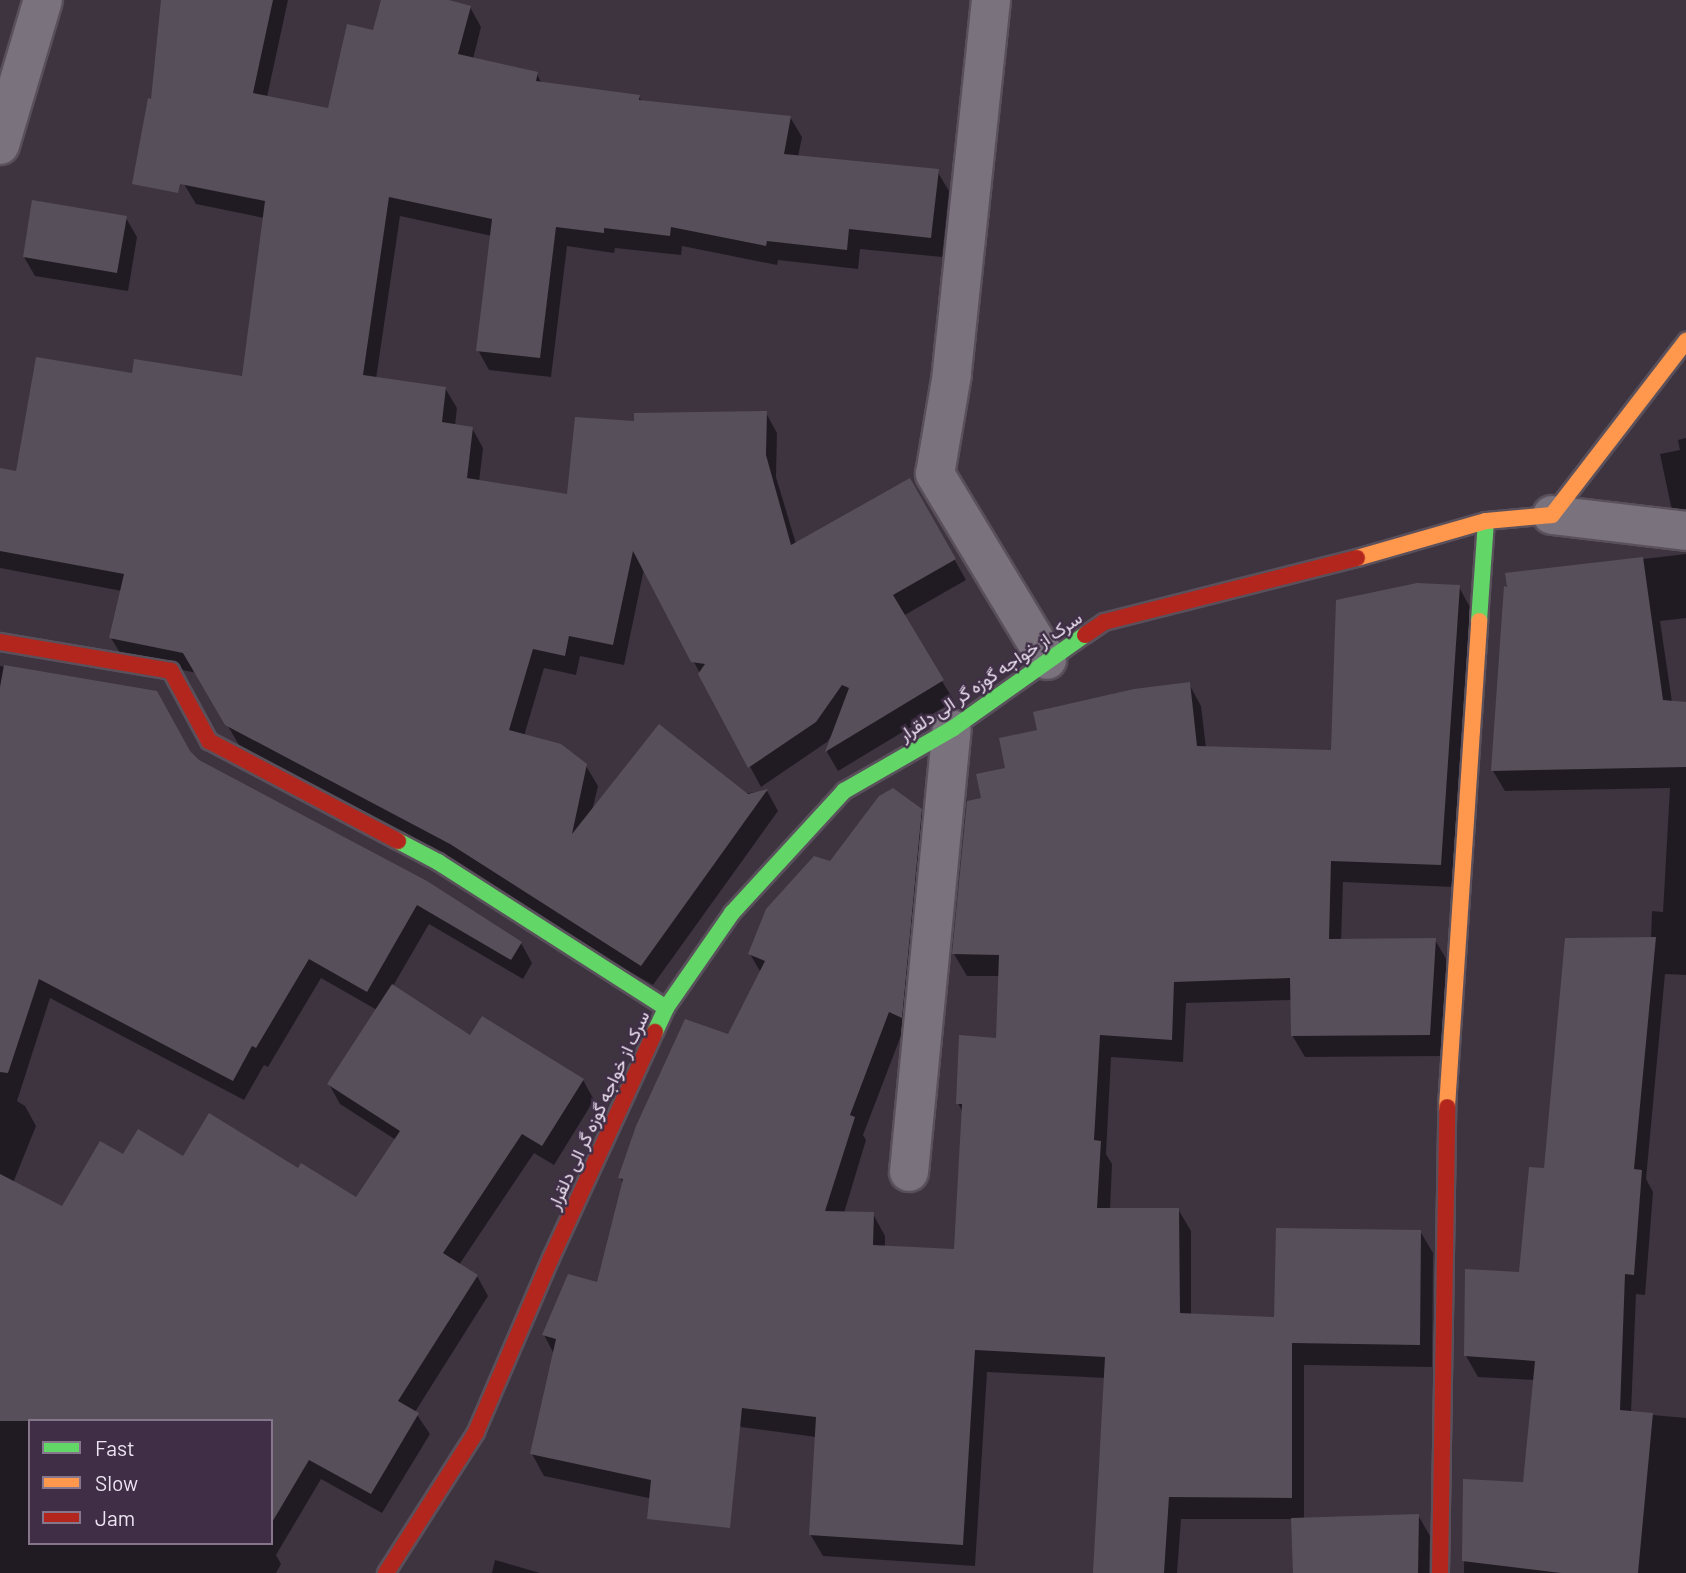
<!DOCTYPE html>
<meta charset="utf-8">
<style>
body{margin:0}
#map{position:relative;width:1686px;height:1573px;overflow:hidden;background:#3d3440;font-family:Barlow,Vazirmatn,sans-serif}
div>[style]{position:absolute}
.shadow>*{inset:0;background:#0007}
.building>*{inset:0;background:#574f5a}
.roads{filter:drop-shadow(2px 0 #59505b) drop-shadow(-2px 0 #59505b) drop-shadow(0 2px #59505b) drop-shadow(0 -2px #59505b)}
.street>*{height:38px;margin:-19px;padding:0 19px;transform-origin:19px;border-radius:19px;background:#7a737d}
.fast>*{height:16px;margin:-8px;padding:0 8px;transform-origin:8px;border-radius:8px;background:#63d668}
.slow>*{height:16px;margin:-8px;padding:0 8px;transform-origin:8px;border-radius:8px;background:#ff974d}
.jam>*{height:16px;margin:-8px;padding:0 8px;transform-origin:8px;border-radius:8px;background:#b3261e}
span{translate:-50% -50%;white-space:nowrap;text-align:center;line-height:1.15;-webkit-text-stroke:5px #3f2e46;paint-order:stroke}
.street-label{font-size:18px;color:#eee3f2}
.legend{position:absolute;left:28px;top:1419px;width:245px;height:126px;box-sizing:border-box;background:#3f2e46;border:2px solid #85768b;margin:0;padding:9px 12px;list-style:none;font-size:21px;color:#eee3f2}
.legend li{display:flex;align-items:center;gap:14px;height:35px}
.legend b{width:35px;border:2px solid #85768b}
</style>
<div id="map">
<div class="shadow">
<div style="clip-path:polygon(163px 0,288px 0,267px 97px,329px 110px,374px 32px,383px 0,442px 0,470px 7px,481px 27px,473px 59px,537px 74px,542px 84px,639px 96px,642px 102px,790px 117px,802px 137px,798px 157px,937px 171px,949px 191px,942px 257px,860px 249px,858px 269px,778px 260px,777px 265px,682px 246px,681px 255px,615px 248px,614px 253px,567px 246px,551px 377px,489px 370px,478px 350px,492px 236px,400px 216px,376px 379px,445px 388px,457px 408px,455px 426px,472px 428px,483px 448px,479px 482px,569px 496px,636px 423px,766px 413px,777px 433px,776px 477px,796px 544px,910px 480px,966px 580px,903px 616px,954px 701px,838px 771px,827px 752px,832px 735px,827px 742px,761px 787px,644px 569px,624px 665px,580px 656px,576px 675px,544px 668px,524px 736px,586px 766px,598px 786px,592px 811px,767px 791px,778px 811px,653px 985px,239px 745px,197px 673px,123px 658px,111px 638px,122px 591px,0 568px,0 470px,17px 473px,133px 375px,243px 378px,264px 218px,196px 204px,184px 184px)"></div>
<div style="clip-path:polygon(126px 218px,137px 237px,128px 291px,35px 276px,24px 257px)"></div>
<div style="clip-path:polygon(1686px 438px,1686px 532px,1671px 506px,1660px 454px,1680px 450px,1678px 440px)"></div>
<div style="clip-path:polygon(1686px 554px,1686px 618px,1660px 621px,1672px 702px,1686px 704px,1686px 975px,1665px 974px,1646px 1179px,1653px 1192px,1645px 1295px,1636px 1294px,1631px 1413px,1686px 1418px,1686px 1573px,1464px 1573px,1465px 1481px,1525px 1484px,1535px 1380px,1478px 1377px,1466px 1356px,1521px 1274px,1545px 1170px,1651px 939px,1652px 911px,1663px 912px,1670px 788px,1505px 791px,1493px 771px,1510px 588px,1507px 575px)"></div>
<div style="clip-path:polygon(1459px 587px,1471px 609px,1453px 887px,1343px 882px,1341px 941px,1435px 940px,1448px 962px,1442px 1056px,1305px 1057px,1292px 1035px,1292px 1000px,1186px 1003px,1183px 1062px,1111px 1057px,1106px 1154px,1112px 1164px,1110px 1210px,1178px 1209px,1191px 1231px,1191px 1315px,1276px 1318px,1420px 1231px,1433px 1253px,1432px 1367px,1304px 1365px,1304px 1519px,1418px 1515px,1430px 1536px,1429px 1573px,1295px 1573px,1293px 1519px,1181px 1519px,1177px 1573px,1094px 1573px,1106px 1378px,987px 1372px,975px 1566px,823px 1556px,810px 1534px,816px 1437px,741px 1427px,727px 1402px,696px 1508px,544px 1476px,532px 1454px,554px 1354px,544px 1335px,598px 1284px,624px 1185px,620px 1177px,728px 1036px,761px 973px,750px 954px,831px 863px,921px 810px,934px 833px,914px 1038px,902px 1033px,863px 1135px,866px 1140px,844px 1213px,873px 1214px,885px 1236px,885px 1247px,956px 1251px,963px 1113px,958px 1103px,997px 1039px,1000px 976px,967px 976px,954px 954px,984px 799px,1039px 731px,1189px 684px,1201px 706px,1206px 748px,1333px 752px)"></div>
<div style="clip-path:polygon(evenodd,0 666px,156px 692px,190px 754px,198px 762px,521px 943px,532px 963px,523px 979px,429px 924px,393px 986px,471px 1037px,583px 1080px,594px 1100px,554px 1165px,534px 1153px,459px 1265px,477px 1276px,488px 1296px,415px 1412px,430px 1434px,382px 1513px,321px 1479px,276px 1555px,281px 1564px,276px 1573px,0 1573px,0 666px,321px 978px,377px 1010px,329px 1084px,340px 1104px,396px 1140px,357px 1200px,298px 1170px,183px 1158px,124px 1157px,63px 1209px,13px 1183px,36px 1126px,25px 1106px,17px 1101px,50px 998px,244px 1100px,264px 1065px,268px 1067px,321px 978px,0 666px,30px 1421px,271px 1421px,271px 1543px,30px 1543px,30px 1421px)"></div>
<div style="clip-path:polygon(495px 1560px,540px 1573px,492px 1573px)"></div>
</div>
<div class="building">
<div style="clip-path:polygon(161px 0,273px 0,253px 93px,328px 108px,347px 24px,373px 30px,381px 0,449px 0,471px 6px,458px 54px,538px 72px,536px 81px,640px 95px,639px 100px,791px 116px,784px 154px,939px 169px,931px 238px,849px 229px,847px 250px,767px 241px,766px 246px,671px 227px,670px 236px,604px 228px,604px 233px,556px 227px,540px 358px,476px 351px,492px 219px,389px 197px,363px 375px,446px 387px,442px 422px,473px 427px,467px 478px,567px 494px,575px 417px,634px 421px,634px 413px,767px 411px,766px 455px,791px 545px,910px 478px,956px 559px,893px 595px,944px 680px,825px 752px,849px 688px,842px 685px,816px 722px,748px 768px,698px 674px,705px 664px,691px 662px,633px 551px,613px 645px,569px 636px,565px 656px,533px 649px,509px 730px,561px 744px,587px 764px,572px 834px,659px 724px,748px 794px,768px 789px,641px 966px,450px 844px,225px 725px,183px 653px,109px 638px,124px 574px,0 551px,0 468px,16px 471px,36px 357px,132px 373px,134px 359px,242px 376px,265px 201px,180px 184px,178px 193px,132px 184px,148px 98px,151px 99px)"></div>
<div style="clip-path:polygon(32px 200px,127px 216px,117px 273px,23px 257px)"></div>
<div style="clip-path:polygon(1643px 557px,1663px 700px,1686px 702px,1686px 767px,1491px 771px,1504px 586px,1507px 587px,1505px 573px)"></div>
<div style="clip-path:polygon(1417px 583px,1460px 585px,1441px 865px,1331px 861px,1329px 939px,1436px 938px,1430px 1035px,1291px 1036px,1290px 978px,1174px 982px,1172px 1040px,1100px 1035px,1094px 1140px,1101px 1141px,1097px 1208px,1179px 1208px,1180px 1313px,1274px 1317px,1276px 1228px,1421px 1230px,1420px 1345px,1292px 1343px,1292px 1498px,1169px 1497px,1164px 1573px,1093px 1573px,1105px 1357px,975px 1350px,963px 1545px,809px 1535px,816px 1417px,742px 1408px,730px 1528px,647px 1519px,651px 1480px,530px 1454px,556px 1339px,542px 1335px,568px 1274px,597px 1282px,623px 1179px,618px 1178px,636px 1126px,685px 1019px,728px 1034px,765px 961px,748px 954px,766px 909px,814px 856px,830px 861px,879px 796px,893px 788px,922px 809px,902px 1018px,889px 1012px,850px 1115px,855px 1117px,825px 1211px,874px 1212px,873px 1245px,954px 1249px,962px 1104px,956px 1104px,959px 1035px,996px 1038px,999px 955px,952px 954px,967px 801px,981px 798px,976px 774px,1005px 768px,999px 738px,1037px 730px,1033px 712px,1134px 689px,1190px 682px,1197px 746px,1331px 750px,1336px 600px)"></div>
<div style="clip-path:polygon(4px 665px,157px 691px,190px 751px,199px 760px,427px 881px,522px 942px,511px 960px,417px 905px,367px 992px,309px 959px,256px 1048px,252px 1046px,233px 1081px,39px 979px,8px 1073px,0 1072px,0 687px)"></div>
<div style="clip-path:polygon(1656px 937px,1634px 1169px,1642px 1170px,1634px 1275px,1625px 1274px,1620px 1410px,1653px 1413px,1638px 1573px,1561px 1573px,1462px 1561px,1463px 1479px,1523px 1482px,1535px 1361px,1464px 1356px,1465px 1269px,1519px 1272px,1529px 1167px,1544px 1168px,1565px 938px)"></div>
<div style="clip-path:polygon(392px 984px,470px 1035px,482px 1016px,584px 1079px,542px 1146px,522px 1134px,443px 1253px,478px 1275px,398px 1401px,419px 1413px,371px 1494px,309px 1460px,271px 1524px,271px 1421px,0 1421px,0 1174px,62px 1206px,100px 1141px,123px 1154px,138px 1129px,183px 1156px,209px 1113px,298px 1168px,301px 1163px,356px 1197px,400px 1131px,327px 1084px)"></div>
<div style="clip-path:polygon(1419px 1514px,1418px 1573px,1293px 1573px,1291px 1518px)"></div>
</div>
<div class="roads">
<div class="street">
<div style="left:991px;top:0;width:376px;rotate:96deg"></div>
<div style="left:952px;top:374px;width:101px;rotate:99.6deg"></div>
<div style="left:935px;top:474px;width:217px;rotate:58.9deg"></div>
<div style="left:0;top:145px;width:151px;rotate:-73.5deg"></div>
<div style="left:1552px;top:515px;width:135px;rotate:6.8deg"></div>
<div style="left:909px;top:1172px;width:445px;rotate:-84.5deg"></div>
</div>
<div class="fast">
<div style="left:1479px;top:621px;width:100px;rotate:-86deg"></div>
<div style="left:398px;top:841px;width:45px;rotate:27.7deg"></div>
<div style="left:438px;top:862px;width:271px;rotate:32.6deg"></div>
<div style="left:655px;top:1032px;width:26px;rotate:-65deg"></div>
<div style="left:666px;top:1008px;width:116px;rotate:-55.2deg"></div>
<div style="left:732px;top:913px;width:166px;rotate:-47.4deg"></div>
<div style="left:844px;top:791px;width:125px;rotate:-29.9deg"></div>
<div style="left:952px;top:729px;width:163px;rotate:-35.3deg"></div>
</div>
<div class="slow">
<div style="left:1357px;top:558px;width:134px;rotate:-16deg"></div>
<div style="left:1486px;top:521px;width:66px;rotate:-5.2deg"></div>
<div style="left:1552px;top:515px;width:220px;rotate:-52.4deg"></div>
<div style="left:1447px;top:1107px;width:487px;rotate:-86.2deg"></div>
</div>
<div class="jam">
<div style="left:1085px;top:635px;width:23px;rotate:-34deg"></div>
<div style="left:1104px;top:622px;width:261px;rotate:-14.2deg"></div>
<div style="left:0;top:642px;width:173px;rotate:9.6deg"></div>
<div style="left:171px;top:671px;width:80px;rotate:61.5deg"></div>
<div style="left:209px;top:741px;width:214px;rotate:27.9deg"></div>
<div style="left:386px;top:1573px;width:167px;rotate:-57.4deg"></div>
<div style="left:476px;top:1432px;width:189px;rotate:-66.7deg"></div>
<div style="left:551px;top:1258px;width:249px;rotate:-65.3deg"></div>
<div style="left:1440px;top:1573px;width:466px;rotate:-89.1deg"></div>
</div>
</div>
<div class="street-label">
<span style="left:990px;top:676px;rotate:-34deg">سرک از خواجه گوزه گر الی دلقرار</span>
<span style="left:598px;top:1110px;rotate:-65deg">سرک از خواجه گوزه گر الی دلقرار</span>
</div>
<ul class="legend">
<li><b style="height:9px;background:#63d668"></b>Fast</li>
<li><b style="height:9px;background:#ff974d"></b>Slow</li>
<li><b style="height:9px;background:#b3261e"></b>Jam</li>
</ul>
</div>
